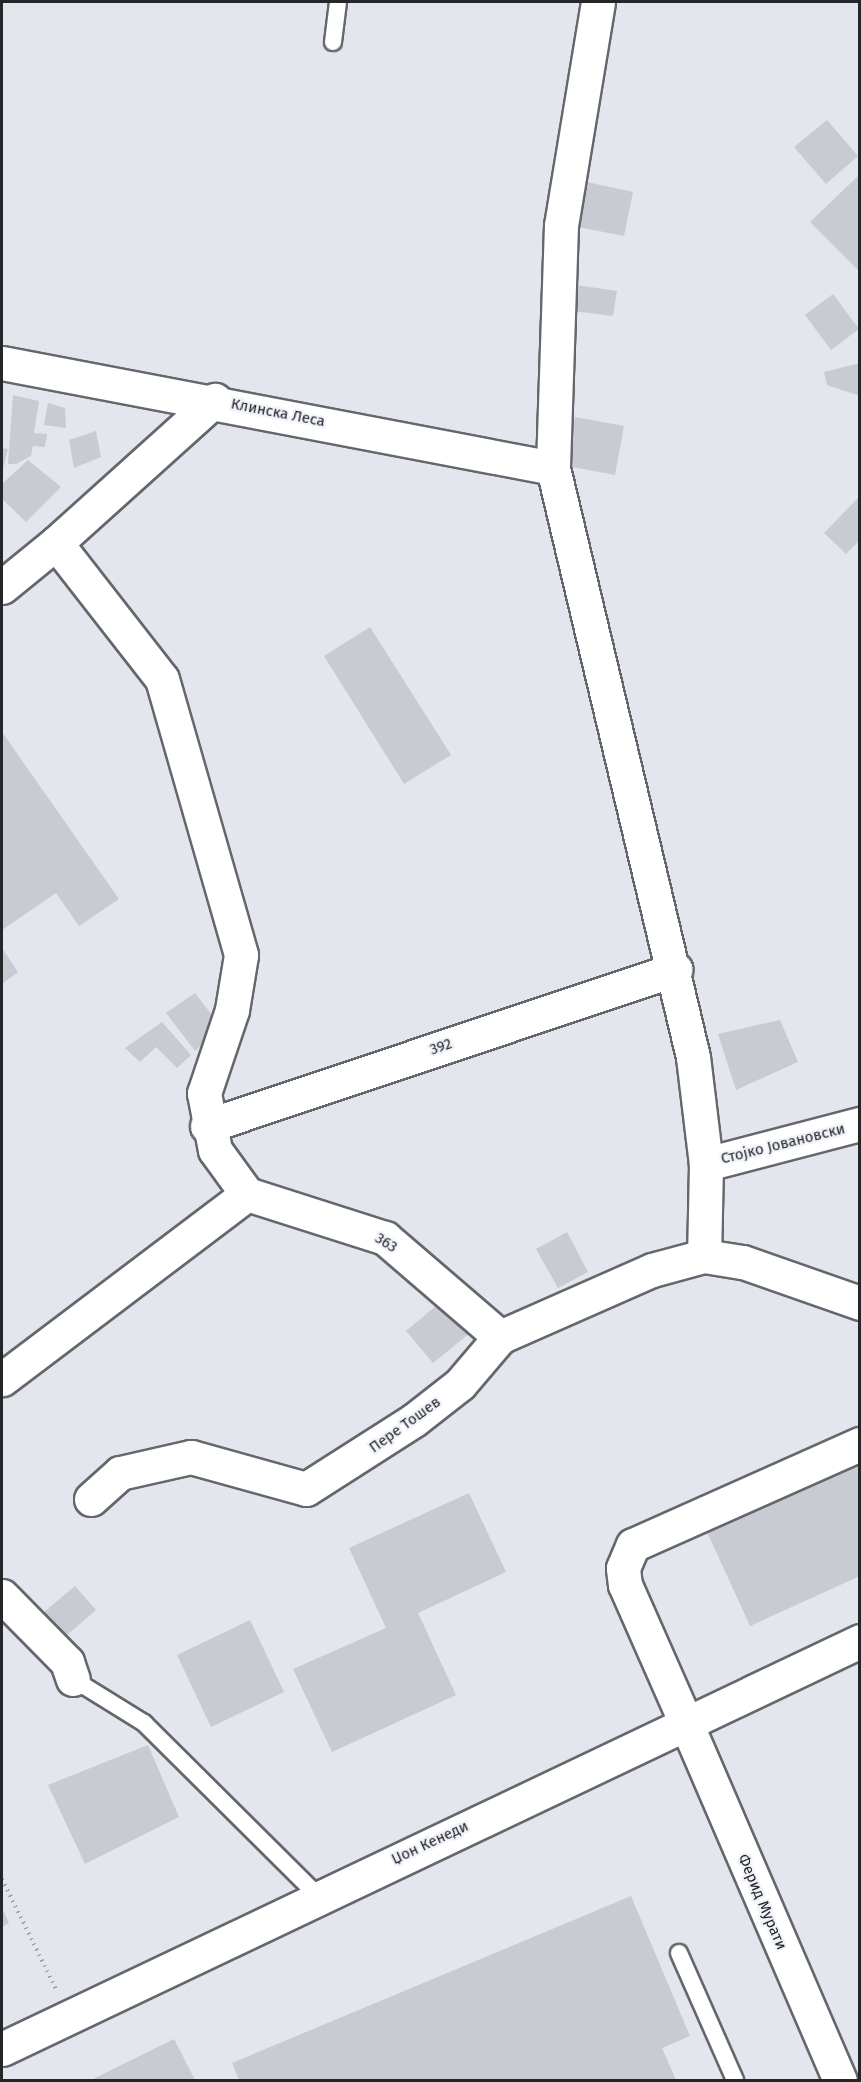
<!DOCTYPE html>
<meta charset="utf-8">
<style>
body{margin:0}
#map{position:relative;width:861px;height:2082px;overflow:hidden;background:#e3e6ed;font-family:"Fira Sans",sans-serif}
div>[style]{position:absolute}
.building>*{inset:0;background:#c8cbd2}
.path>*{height:4px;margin-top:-2px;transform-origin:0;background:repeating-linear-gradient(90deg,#a1a4a9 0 1.5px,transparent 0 6px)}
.roads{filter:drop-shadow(2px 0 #64676d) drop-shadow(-2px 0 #64676d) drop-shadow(0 2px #64676d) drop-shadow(0 -2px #64676d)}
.service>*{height:16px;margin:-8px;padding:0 8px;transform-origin:8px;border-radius:8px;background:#fff}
.minor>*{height:33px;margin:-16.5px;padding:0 16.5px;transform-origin:16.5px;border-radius:16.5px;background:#fff}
.tertiary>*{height:33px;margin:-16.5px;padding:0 16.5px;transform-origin:16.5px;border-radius:16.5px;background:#fff}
span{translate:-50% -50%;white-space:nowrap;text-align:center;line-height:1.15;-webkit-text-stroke:4.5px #f0f3fa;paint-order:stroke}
.street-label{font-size:15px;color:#252628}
.frame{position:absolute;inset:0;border:3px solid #252628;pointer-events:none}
</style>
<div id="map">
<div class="building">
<div style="clip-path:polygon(827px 120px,858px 156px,826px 184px,794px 147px)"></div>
<div style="clip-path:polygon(860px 174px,860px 272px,810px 222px)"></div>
<div style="clip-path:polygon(582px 181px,633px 192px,624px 236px,573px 226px)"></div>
<div style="clip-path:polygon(576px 285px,617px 291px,613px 316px,573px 311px)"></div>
<div style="clip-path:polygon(833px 294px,859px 329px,831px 350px,805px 315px)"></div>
<div style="clip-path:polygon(860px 363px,860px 396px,827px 385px,824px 372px)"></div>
<div style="clip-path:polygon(13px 395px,39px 401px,34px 433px,47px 434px,45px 447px,33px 446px,31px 456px,16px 464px,8px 464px)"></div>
<div style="clip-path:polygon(48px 403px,65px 408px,66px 428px,44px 425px)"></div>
<div style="clip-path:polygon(575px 417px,624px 426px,615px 475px,567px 466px)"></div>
<div style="clip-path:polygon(96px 431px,101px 457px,74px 468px,69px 440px)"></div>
<div style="clip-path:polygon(2px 448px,8px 449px,2px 473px)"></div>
<div style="clip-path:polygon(28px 460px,61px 487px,26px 522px,2px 499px,2px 484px)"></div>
<div style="clip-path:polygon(860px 496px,860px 540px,846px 554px,824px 533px)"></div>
<div style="clip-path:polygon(370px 627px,451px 755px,404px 784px,324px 656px)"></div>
<div style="clip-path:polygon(2px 732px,119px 899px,79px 926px,56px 893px,2px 930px)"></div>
<div style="clip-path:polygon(2px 948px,18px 972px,2px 984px)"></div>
<div style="clip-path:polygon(195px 993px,221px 1027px,195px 1051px,166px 1013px)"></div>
<div style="clip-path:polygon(780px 1020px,798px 1062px,736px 1090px,718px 1034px)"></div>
<div style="clip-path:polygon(162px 1022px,191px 1055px,177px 1068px,156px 1047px,140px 1062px,125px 1048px)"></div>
<div style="clip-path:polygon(567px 1232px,588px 1272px,558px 1288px,536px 1249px)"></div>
<div style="clip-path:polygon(449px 1295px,476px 1328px,433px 1363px,406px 1331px)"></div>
<div style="clip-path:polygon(860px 1448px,860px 1576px,750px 1626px,702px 1521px)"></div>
<div style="clip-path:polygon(469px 1493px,506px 1572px,418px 1613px,456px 1695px,332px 1752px,293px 1669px,386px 1628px,349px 1548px)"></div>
<div style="clip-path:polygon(75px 1586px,96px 1610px,59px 1642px,38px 1617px)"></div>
<div style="clip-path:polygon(250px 1620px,284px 1692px,211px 1727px,177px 1655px)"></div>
<div style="clip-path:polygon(148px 1745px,179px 1817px,85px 1864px,48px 1785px)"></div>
<div style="clip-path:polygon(631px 1896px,690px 2036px,662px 2048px,676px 2080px,239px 2080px,232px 2063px)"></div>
<div style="clip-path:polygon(2px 1908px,9px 1923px,2px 1927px)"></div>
<div style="clip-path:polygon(174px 2039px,195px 2080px,91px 2080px)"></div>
</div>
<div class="path">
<div style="left:2px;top:1879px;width:123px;rotate:63.9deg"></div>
</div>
<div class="roads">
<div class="service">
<div style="left:333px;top:42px;width:40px;rotate:-82.9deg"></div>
<div style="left:73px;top:1679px;width:84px;rotate:31.8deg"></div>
<div style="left:144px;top:1723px;width:244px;rotate:44.8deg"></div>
<div style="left:679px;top:1953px;width:139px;rotate:66.2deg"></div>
</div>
<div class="minor">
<div style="left:598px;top:2px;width:226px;rotate:99.4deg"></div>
<div style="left:561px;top:225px;width:243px;rotate:91.9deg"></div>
<div style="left:553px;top:468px;width:605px;rotate:76.63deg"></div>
<div style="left:693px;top:1057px;width:108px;rotate:83.1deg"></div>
<div style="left:706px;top:1164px;width:92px;rotate:91.2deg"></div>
<div style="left:2px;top:363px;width:561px;rotate:10.79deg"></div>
<div style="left:56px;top:543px;width:214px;rotate:-42deg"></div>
<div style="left:2px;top:587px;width:70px;rotate:-39.2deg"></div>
<div style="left:56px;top:543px;width:172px;rotate:52.1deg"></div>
<div style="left:162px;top:679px;width:287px;rotate:74deg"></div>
<div style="left:241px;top:955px;width:56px;rotate:99.3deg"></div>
<div style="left:232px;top:1010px;width:88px;rotate:108.6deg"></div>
<div style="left:204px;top:1093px;width:58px;rotate:79.1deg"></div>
<div style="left:215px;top:1150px;width:54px;rotate:54deg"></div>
<div style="left:247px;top:1194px;width:307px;rotate:142.9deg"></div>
<div style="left:207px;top:1126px;width:494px;rotate:-18.5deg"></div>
<div style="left:706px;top:1164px;width:159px;rotate:-14.6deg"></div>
<div style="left:247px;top:1194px;width:145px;rotate:17.7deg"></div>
<div style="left:385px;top:1238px;width:152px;rotate:40.7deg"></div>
<div style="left:91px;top:1499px;width:39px;rotate:-42deg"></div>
<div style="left:120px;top:1473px;width:73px;rotate:-12.7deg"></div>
<div style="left:191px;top:1457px;width:119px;rotate:15.5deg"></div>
<div style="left:306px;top:1489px;width:128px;rotate:-32.6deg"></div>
<div style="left:414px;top:1420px;width:58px;rotate:-38deg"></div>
<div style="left:460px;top:1384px;width:62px;rotate:-49.6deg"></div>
<div style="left:500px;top:1337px;width:166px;rotate:-23.8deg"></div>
<div style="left:652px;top:1270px;width:54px;rotate:-15.1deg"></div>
<div style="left:704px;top:1256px;width:39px;rotate:9deg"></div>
<div style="left:743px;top:1262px;width:124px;rotate:19.3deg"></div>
<div style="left:2px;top:1596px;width:93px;rotate:45.4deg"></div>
<div style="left:67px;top:1662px;width:18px;rotate:71deg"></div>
<div style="left:686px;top:1723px;width:151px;rotate:-113.8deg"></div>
<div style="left:625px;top:1585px;width:17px;rotate:-97deg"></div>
<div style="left:623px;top:1568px;width:25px;rotate:-67deg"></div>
<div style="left:633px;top:1545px;width:248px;rotate:-24deg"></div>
</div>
<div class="tertiary">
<div style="left:686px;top:1723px;width:389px;rotate:66.7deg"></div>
<div style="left:2px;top:2049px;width:950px;rotate:-25.43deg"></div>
</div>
</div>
<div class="street-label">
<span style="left:278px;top:413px;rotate:11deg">Клинска Леса</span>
<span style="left:441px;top:1047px;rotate:-19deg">392</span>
<span style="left:783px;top:1144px;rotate:-14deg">Стојко Јовановски</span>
<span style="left:386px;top:1243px;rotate:32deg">363</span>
<span style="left:405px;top:1425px;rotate:-36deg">Пере Тошев</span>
<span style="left:430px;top:1843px;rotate:-25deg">Џон Кенеди</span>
<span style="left:762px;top:1902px;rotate:67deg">Ферид Мурати</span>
</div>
<div class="frame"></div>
</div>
